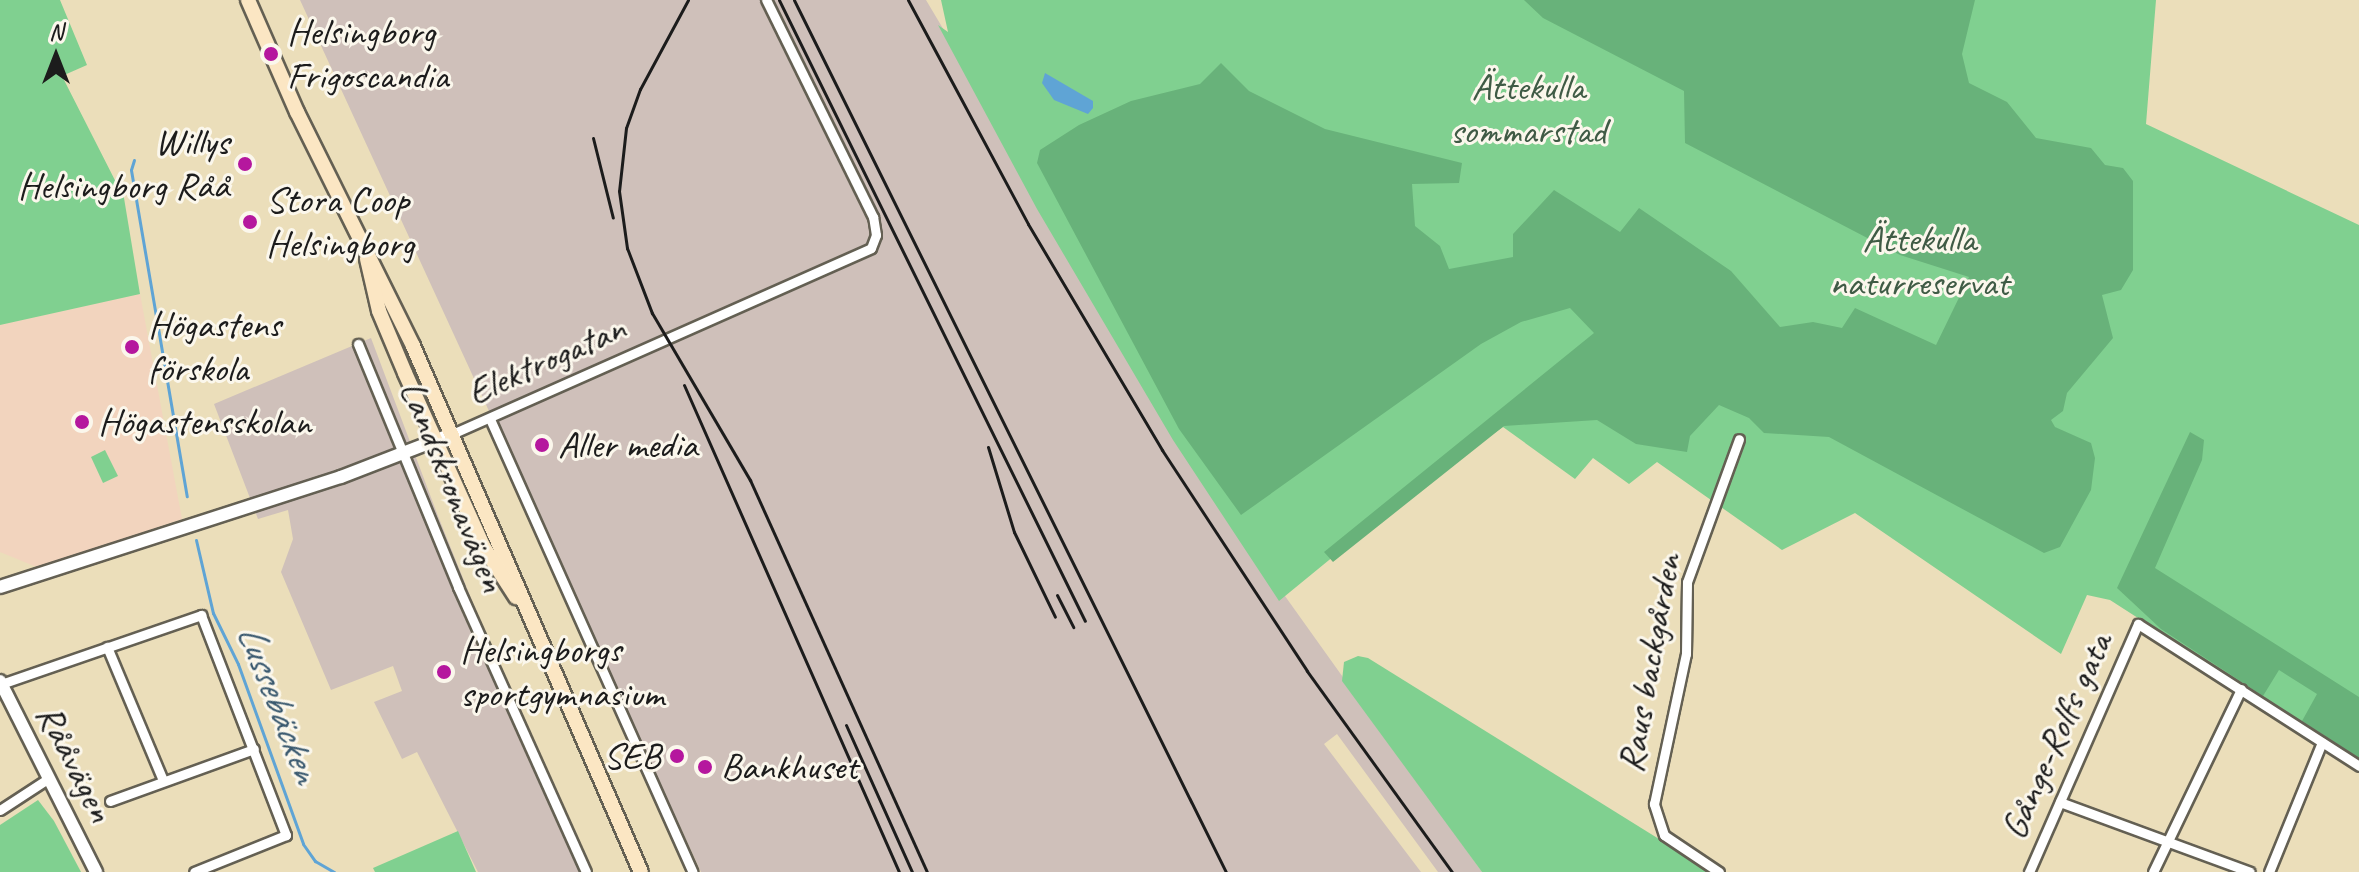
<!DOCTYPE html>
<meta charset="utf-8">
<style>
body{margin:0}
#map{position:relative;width:2359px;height:872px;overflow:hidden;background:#ebdeba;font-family:Caveat,sans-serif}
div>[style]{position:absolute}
.built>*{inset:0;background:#f2d4be}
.industrial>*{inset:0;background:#cfc0ba}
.green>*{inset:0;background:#80d090}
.forest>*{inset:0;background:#68b27a}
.water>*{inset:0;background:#5fa4d5}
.stream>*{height:3px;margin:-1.5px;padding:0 1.5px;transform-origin:1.5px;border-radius:1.5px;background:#5fa4d5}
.roads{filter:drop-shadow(2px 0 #646053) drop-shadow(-2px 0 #646053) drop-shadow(0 2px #646053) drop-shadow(0 -2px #646053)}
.minor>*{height:9px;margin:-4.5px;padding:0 4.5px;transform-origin:4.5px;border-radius:4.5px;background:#fff}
.tertiary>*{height:12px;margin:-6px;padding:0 6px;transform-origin:6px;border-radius:6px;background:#fff}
.secondary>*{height:14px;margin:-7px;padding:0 7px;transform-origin:7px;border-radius:7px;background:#fbe6c3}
.rail>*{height:3px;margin:-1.5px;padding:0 1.5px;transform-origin:1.5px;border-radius:1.5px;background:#1c1c1c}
.dots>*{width:22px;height:22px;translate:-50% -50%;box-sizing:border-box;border:4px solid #fbf7ec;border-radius:50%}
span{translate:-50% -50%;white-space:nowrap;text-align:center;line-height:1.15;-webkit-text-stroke:6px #fbf7ec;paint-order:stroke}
.poi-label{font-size:38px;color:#1c1c1c}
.left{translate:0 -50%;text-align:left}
.right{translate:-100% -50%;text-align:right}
.park-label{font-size:38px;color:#3f5b45}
.street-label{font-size:38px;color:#1c1c1c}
.water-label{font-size:40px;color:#3a596f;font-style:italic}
.north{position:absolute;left:16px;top:16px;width:80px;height:80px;-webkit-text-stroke:6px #fbf7ec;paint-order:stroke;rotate:0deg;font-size:22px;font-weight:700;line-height:32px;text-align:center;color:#1c1c1c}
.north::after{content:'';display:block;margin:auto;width:28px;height:36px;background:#1c1c1c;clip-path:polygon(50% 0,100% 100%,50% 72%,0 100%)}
</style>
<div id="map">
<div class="built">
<div style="clip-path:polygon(140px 294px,182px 519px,39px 568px,0 552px,0 325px)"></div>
</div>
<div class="industrial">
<div style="clip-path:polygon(300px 0,926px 0,1260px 561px,1482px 872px,1438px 872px,1337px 734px,1324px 744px,1421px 872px,701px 872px)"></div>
<div style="clip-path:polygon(371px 338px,438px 516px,581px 872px,478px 872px,417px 752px,402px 759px,374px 702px,402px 691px,393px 666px,331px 690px,281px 572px,293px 539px,288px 510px,258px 519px,214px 404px)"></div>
</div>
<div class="green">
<div style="clip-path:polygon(0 0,60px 0,87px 65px,62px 76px,124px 198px,140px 294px,0 325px)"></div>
<div style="clip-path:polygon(941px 0,2156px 0,2146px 124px,2359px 225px,2359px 760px,2110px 600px,2087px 595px,2061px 654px,1855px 513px,1782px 550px,1657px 462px,1629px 484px,1593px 458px,1575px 479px,1503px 427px,1428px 479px,1279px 601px,1173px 440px,1037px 209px,938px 25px,948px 32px)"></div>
<div style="clip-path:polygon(105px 450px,118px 476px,103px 483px,91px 457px)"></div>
<div style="clip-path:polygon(1358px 656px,1368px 658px,1712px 872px,1482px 872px,1342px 681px,1344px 662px)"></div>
<div style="clip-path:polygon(38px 800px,54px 821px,81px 872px,0 872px,0 825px)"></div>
<div style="clip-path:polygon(458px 831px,476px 872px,375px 872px,373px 868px)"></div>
</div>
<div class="forest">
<div style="clip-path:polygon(1524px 0,1975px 0,1962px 54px,1969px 83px,2007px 102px,2036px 138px,2091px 148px,2105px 165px,2123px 168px,2133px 181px,2133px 270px,2121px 290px,2102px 295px,2113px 338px,2067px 393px,2063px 411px,2051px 420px,2055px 427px,2091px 443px,2095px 458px,2091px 490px,2060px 547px,2044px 553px,1829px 437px,1764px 433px,1749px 418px,1719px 405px,1690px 436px,1687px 452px,1636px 444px,1597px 420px,1504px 426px,1333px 562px,1324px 552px,1594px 333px,1570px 308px,1521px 322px,1481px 344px,1241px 515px,1179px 429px,1037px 163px,1040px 150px,1079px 125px,1131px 101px,1200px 84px,1221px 63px,1249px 91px,1325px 129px,1462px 163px,1459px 183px,1412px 184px,1415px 226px,1440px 246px,1449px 269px,1513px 257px,1513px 234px,1554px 190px,1620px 232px,1639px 208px,1731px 271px,1780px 327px,1813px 322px,1842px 328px,1855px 308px,1936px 345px,1969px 277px,1900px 255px,1685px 143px,1684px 91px,1543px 18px)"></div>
<div style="clip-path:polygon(2190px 432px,2204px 440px,2202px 460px,2155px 568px,2359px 697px,2359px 758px,2302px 721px,2317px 694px,2279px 670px,2263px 696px,2161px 629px,2117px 588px)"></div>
</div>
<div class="water">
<div style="clip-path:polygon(1045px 73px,1093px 101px,1093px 108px,1088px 114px,1054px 100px,1042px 83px)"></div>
</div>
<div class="stream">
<div style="left:134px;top:160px;width:10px;rotate:107deg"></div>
<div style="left:131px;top:170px;width:331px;rotate:80.3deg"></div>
<div style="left:196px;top:540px;width:75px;rotate:76.9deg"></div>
<div style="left:213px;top:613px;width:57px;rotate:63.9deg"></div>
<div style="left:238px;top:664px;width:191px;rotate:70.1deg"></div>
<div style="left:303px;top:844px;width:21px;rotate:55deg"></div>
<div style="left:315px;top:861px;width:22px;rotate:30deg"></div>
</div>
<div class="roads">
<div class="minor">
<div style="left:358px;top:344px;width:263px;rotate:67.6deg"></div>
<div style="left:458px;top:587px;width:312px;rotate:65.8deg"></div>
<div style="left:490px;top:419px;width:496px;rotate:65.9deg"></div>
<div style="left:452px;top:434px;width:458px;rotate:-23.9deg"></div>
<div style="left:871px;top:248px;width:14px;rotate:-69deg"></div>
<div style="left:876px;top:235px;width:18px;rotate:-99deg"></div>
<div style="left:873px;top:217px;width:242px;rotate:-116.2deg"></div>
<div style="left:107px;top:647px;width:144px;rotate:67.2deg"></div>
<div style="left:1px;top:684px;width:212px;rotate:-19deg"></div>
<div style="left:201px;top:615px;width:236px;rotate:68.9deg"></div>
<div style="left:286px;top:835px;width:99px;rotate:158.1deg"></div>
<div style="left:110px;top:801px;width:153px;rotate:-19.9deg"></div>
<div style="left:2060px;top:802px;width:202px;rotate:20.2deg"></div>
<div style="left:0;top:810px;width:59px;rotate:-33.1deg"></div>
<div style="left:1719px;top:872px;width:66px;rotate:-146.1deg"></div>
<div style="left:1664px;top:835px;width:33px;rotate:-108deg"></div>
<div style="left:1654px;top:804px;width:153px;rotate:-78deg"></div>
<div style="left:1686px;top:654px;width:72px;rotate:-89.2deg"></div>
<div style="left:1687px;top:582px;width:152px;rotate:-70deg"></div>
<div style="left:2029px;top:872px;width:271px;rotate:-66.3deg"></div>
<div style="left:2138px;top:624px;width:263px;rotate:32.7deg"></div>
<div style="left:2153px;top:872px;width:203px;rotate:-64.3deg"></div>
<div style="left:2269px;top:872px;width:140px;rotate:-67.8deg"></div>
</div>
<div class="tertiary">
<div style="left:0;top:587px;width:358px;rotate:-17.9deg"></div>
<div style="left:341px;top:477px;width:119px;rotate:-21.2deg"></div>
<div style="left:0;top:681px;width:214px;rotate:63.3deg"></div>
</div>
<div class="secondary">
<div style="left:248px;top:0;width:122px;rotate:66.4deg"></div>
<div style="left:297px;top:112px;width:261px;rotate:63.6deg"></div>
<div style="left:413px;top:346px;width:573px;rotate:66.57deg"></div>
<div style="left:367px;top:259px;width:53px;rotate:77deg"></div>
<div style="left:379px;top:311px;width:67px;rotate:67.2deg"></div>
<div style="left:405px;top:373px;width:190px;rotate:65.7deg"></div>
<div style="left:483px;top:546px;width:61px;rotate:57.1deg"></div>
</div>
</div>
<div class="rail">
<div style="left:688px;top:0;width:101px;rotate:118.3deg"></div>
<div style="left:640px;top:89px;width:41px;rotate:109.7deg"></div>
<div style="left:626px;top:128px;width:63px;rotate:96.3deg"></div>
<div style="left:619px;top:191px;width:58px;rotate:82deg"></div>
<div style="left:627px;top:248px;width:70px;rotate:69deg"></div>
<div style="left:652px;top:313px;width:194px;rotate:59.6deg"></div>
<div style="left:750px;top:480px;width:430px;rotate:65.7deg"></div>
<div style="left:779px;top:0;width:692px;rotate:63.77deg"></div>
<div style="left:794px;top:0;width:973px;rotate:63.65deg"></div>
<div style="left:908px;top:0;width:254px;rotate:61.8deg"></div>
<div style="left:1028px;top:224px;width:263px;rotate:59.3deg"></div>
<div style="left:1162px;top:450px;width:264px;rotate:56.7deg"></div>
<div style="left:1307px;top:671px;width:248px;rotate:54.2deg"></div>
<div style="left:593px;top:138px;width:82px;rotate:76deg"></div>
<div style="left:684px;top:385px;width:532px;rotate:66.18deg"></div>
<div style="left:988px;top:447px;width:89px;rotate:73deg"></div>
<div style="left:1014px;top:532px;width:94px;rotate:64.2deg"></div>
<div style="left:1057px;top:595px;width:36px;rotate:63deg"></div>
<div style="left:846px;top:725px;width:161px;rotate:65.8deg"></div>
</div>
<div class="dots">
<div style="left:271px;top:54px;background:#b5179e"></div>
<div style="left:245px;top:164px;background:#b5179e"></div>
<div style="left:250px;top:222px;background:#b5179e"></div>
<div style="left:132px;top:347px;background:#b5179e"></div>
<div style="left:82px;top:422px;background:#b5179e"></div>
<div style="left:542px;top:445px;background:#b5179e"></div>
<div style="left:444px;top:672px;background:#b5179e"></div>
<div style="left:677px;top:756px;background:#b5179e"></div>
<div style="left:705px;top:767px;background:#b5179e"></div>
</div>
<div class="poi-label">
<span class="left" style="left:287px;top:54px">Helsingborg<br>Frigoscandia</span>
<span class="right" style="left:229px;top:164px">Willys<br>Helsingborg Råå</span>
<span class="left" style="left:266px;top:222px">Stora Coop<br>Helsingborg</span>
<span class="left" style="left:148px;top:347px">Högastens<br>förskola</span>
<span class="left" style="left:98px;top:422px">Högastensskolan</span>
<span class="left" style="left:558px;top:445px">Aller media</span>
<span class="left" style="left:460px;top:672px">Helsingborgs<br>sportgymnasium</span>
<span class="right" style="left:661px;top:756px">SEB</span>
<span class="left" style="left:721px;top:767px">Bankhuset</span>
</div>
<div class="park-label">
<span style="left:1528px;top:109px">Ättekulla<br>sommarstad</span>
<span style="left:1919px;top:261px">Ättekulla<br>naturreservat</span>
</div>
<div class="street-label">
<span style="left:546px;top:360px;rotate:-24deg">Elektrogatan</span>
<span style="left:453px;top:486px;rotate:68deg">Landskronavägen</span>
<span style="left:1649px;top:663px;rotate:-80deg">Raus backgården</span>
<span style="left:2056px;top:736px;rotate:-66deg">Gånge-Rolfs gata</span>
<span style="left:75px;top:763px;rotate:63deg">Rååvägen</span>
</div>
<div class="water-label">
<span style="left:279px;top:703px;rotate:69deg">Lussebäcken</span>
</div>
<div class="north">N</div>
</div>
